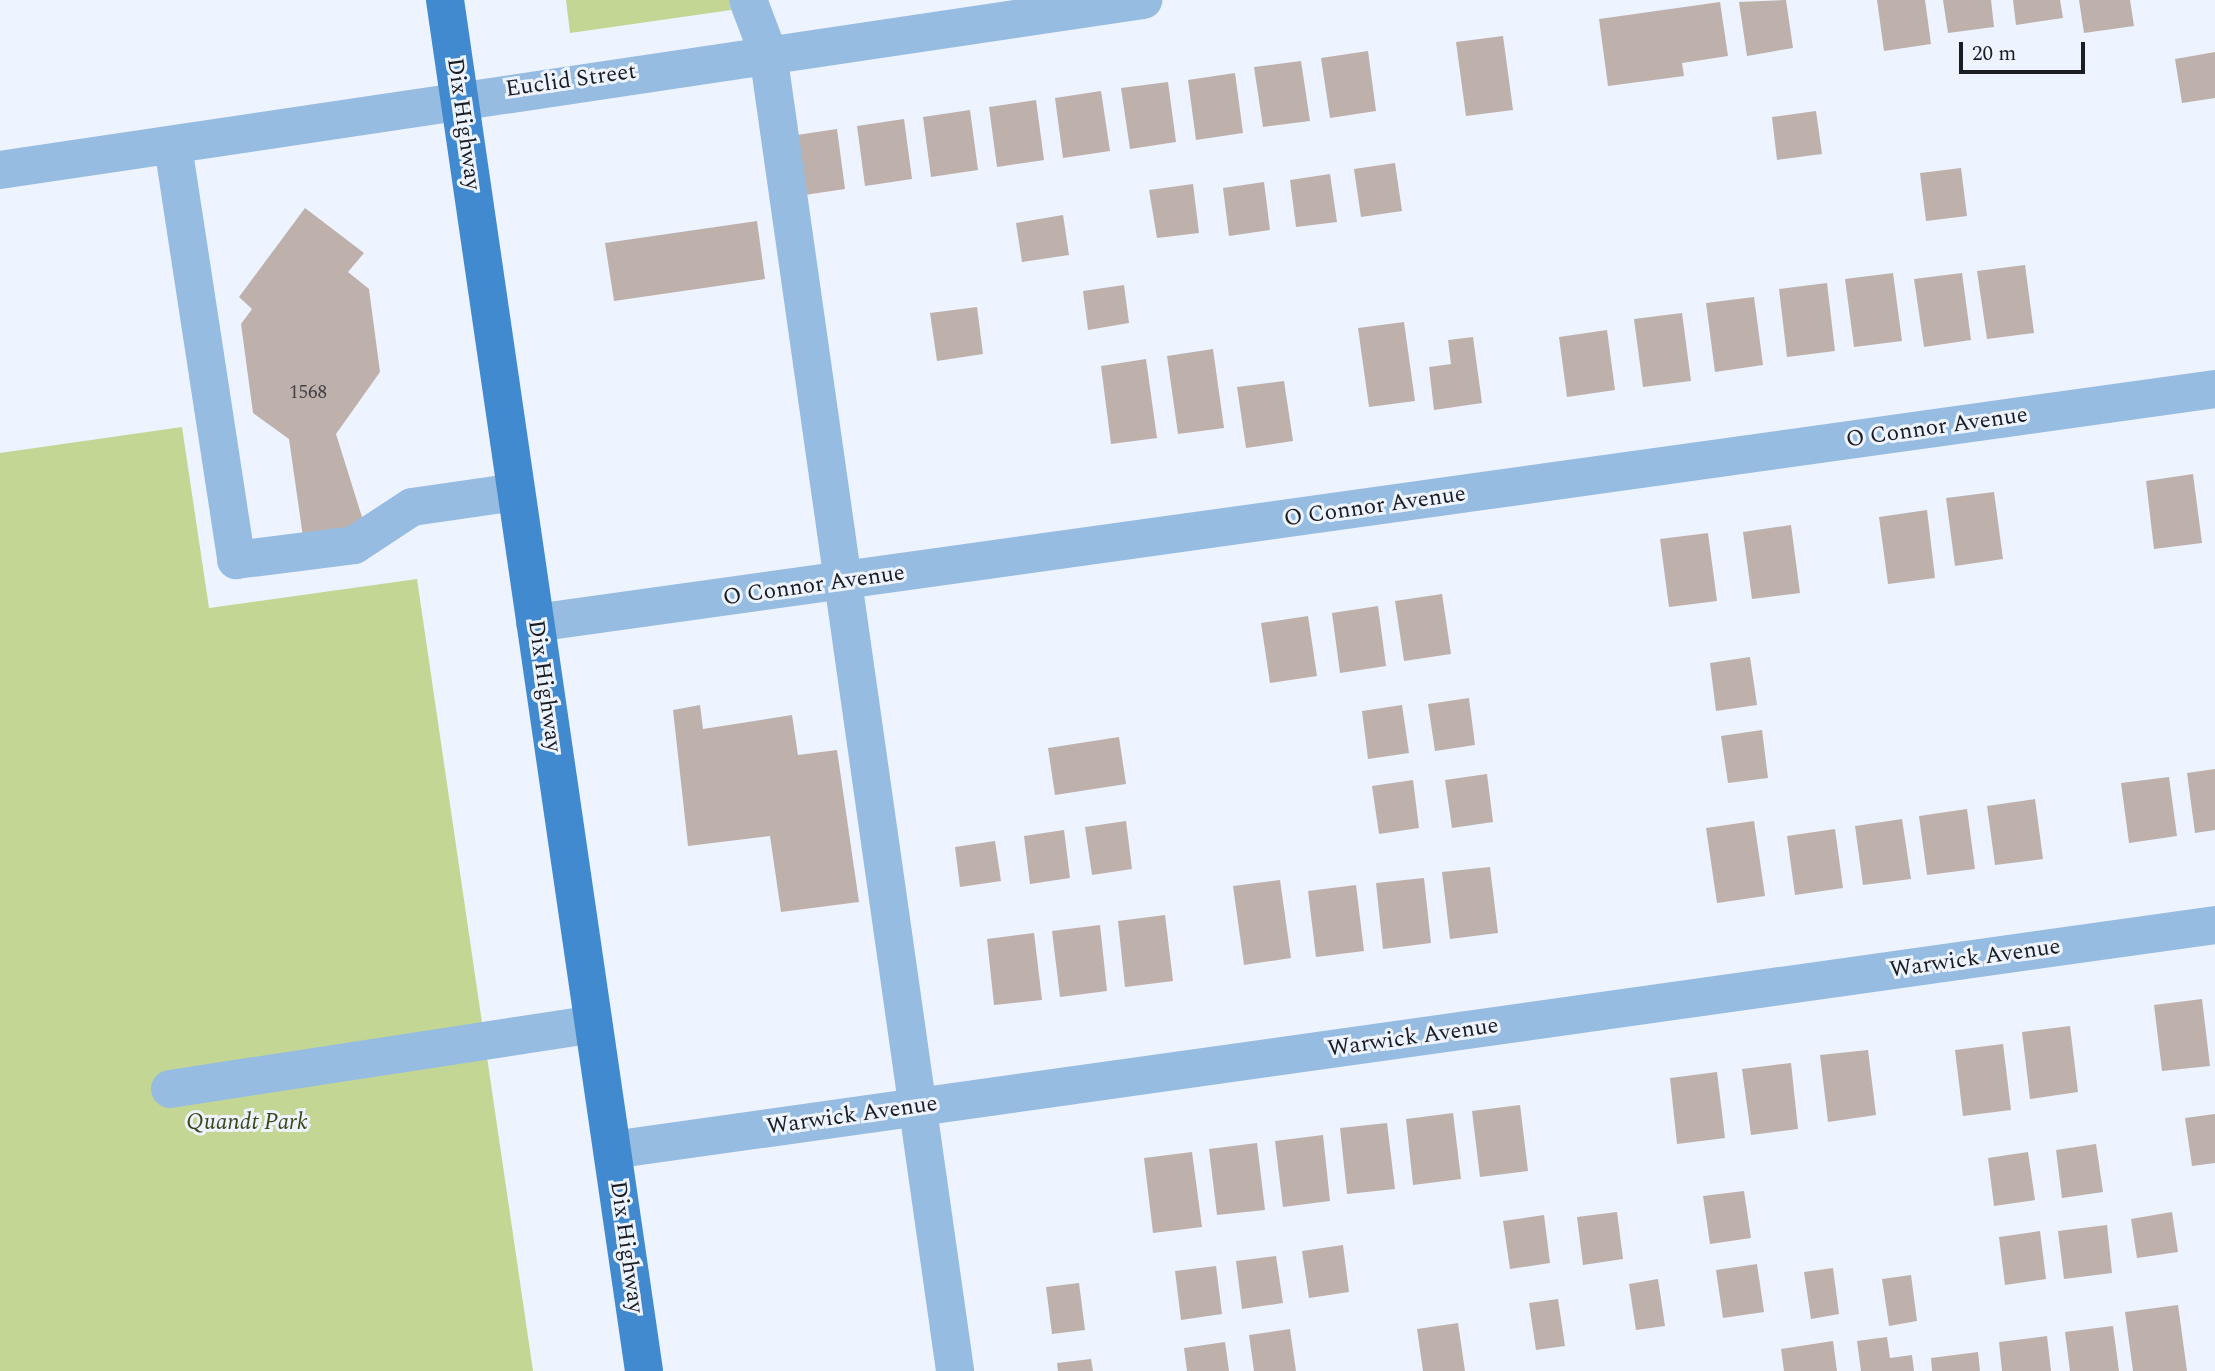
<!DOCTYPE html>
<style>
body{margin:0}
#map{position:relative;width:2215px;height:1371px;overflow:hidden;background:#edf3ff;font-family:Spectral,serif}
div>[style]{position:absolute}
.green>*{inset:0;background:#c3d694}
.building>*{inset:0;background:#beb1ac}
.minor>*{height:38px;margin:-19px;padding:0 19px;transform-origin:19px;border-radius:19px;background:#97bce2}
.major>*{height:38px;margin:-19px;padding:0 19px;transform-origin:19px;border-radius:19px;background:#428ad0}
span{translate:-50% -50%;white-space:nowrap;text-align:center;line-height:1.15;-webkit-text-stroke:6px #edf3ff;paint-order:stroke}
.number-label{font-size:19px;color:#434244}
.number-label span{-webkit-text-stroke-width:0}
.street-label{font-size:23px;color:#1a1d21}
.park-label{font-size:23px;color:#3b4716;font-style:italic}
.scale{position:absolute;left:1959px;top:42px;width:126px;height:32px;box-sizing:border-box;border:4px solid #1a1d21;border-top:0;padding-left:9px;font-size:21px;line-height:24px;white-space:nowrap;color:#1a1d21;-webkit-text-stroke:5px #edf3ff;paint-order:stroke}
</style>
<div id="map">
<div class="green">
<div style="clip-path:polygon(566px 0,729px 0,731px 10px,570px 33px)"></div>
<div style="clip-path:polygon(182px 427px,209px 608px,417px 579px,533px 1371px,0 1371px,0 453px)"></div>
</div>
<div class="building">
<div style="clip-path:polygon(1786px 0,1793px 48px,1747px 56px,1739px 2px)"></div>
<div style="clip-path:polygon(1877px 0,1925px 0,1931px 44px,1884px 51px)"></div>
<div style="clip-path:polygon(1943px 0,1991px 0,1994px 27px,1948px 33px)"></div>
<div style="clip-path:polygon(2013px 0,2060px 0,2063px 18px,2016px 25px)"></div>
<div style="clip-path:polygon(2079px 0,2130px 0,2134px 26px,2084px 33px)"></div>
<div style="clip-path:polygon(1720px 2px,1728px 56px,1682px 63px,1684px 76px,1608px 86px,1599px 19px)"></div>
<div style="clip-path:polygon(1503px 36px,1513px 110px,1466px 116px,1456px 42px)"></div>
<div style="clip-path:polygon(1368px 51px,1376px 111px,1330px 118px,1321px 58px)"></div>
<div style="clip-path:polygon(2215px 52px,2215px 98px,2182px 103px,2175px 59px)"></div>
<div style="clip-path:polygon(1301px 61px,1310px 121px,1263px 127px,1254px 67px)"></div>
<div style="clip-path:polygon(1235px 73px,1243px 133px,1196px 140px,1188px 80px)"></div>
<div style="clip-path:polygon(1168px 82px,1176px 142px,1130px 149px,1121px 88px)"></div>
<div style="clip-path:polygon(1101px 91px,1110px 151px,1063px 158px,1055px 98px)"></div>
<div style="clip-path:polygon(1036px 100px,1044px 160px,997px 167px,989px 107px)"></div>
<div style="clip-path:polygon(970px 110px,978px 170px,931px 177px,923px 117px)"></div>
<div style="clip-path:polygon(1816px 111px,1822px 154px,1777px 160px,1772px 117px)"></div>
<div style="clip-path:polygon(904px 119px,912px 179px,865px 186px,857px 126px)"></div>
<div style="clip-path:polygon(837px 129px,845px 189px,798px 196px,790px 136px)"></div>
<div style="clip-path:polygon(1395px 163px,1402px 211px,1361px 217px,1354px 169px)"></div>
<div style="clip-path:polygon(1961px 168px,1967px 216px,1926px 221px,1920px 173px)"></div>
<div style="clip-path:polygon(1330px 174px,1337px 222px,1296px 227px,1290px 180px)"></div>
<div style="clip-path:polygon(1264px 182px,1270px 230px,1229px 236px,1223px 188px)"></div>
<div style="clip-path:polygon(1193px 184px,1199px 233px,1157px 238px,1149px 190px)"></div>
<div style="clip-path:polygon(305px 208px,364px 253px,348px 272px,369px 289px,380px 372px,336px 434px,367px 533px,303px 537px,289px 439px,253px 413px,241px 324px,252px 309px,239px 297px)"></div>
<div style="clip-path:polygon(1063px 215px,1069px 255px,1022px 262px,1016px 223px)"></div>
<div style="clip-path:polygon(757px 221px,765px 279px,614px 301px,605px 243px)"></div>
<div style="clip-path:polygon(2025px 265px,2034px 333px,1987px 339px,1977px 271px)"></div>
<div style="clip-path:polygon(1893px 273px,1902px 341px,1854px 347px,1845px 279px)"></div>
<div style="clip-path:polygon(1962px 273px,1971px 340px,1924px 347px,1914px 279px)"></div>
<div style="clip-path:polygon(1827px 283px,1835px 351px,1787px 357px,1779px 289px)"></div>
<div style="clip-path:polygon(1124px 285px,1129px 323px,1088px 330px,1083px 291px)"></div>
<div style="clip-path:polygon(1754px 297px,1763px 365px,1715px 372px,1706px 303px)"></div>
<div style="clip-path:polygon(977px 307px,983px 354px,937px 361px,930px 313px)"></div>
<div style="clip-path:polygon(1682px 313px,1691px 381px,1643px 387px,1634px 319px)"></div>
<div style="clip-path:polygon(1404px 322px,1415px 401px,1369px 407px,1358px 328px)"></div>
<div style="clip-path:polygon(1607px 330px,1615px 390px,1567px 397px,1559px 337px)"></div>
<div style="clip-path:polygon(1473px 337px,1482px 403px,1434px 410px,1429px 367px,1451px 364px,1448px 340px)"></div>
<div style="clip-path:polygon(1213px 349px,1224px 428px,1178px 434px,1167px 356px)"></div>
<div style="clip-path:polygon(1146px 359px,1157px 438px,1111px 444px,1101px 366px)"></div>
<div style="clip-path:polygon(1284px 381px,1293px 441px,1246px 448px,1237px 387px)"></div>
<div style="clip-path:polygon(2193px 474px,2202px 543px,2154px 549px,2146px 481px)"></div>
<div style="clip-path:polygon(1994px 492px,2003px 559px,1955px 566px,1946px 498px)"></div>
<div style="clip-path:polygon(1927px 510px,1935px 578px,1888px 584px,1879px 517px)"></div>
<div style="clip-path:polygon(1791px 525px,1800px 593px,1752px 599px,1743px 532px)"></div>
<div style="clip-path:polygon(1708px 533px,1717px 601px,1669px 607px,1660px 539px)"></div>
<div style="clip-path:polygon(1442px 594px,1451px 654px,1404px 661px,1395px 601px)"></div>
<div style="clip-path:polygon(1378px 606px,1386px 666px,1340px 673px,1332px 613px)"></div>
<div style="clip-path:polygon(1308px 616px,1317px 676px,1270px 683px,1261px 623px)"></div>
<div style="clip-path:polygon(1750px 657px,1757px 705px,1716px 711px,1710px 663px)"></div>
<div style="clip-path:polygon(1469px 698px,1475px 745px,1435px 751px,1428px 704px)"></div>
<div style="clip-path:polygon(700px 705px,703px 729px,792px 715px,798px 755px,837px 750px,859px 902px,781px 912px,770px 836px,688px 846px,673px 710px)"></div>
<div style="clip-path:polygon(1402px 705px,1409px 753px,1368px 759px,1362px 711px)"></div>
<div style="clip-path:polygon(1762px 730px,1768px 778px,1728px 783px,1721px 736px)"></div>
<div style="clip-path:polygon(1119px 737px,1126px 784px,1055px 795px,1048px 748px)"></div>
<div style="clip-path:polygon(2215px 769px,2215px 830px,2195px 833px,2187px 773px)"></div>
<div style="clip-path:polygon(1487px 774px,1493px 822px,1452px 828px,1445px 780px)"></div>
<div style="clip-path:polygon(2169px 777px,2177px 836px,2129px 843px,2121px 783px)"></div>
<div style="clip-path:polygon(1413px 780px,1419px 828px,1379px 834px,1372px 786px)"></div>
<div style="clip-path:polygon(2035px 799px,2043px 859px,1995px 865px,1987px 806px)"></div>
<div style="clip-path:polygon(1967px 809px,1975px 869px,1927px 875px,1919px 816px)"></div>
<div style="clip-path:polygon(1902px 819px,1911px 879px,1863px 885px,1855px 826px)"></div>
<div style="clip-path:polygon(1126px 821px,1132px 869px,1092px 875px,1085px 827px)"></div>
<div style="clip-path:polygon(1754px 821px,1765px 896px,1717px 903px,1706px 828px)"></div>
<div style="clip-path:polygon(1835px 829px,1843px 888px,1795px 895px,1787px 836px)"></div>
<div style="clip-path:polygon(1064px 830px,1070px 878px,1030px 884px,1024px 836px)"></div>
<div style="clip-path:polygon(995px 841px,1001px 881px,960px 887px,955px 847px)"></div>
<div style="clip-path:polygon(1490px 867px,1498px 933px,1450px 939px,1442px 872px)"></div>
<div style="clip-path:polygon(1424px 878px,1431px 943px,1383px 949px,1376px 883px)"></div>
<div style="clip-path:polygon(1280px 880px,1291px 958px,1244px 965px,1233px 886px)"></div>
<div style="clip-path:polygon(1356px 885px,1364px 951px,1316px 957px,1308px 891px)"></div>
<div style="clip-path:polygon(1165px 915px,1173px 981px,1125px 987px,1118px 921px)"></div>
<div style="clip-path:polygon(1100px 925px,1107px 991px,1060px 997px,1052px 931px)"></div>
<div style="clip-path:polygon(1034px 933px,1042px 1000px,994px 1005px,987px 939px)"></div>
<div style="clip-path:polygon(2202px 999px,2210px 1066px,2162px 1071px,2154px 1005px)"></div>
<div style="clip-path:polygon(2070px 1026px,2078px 1092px,2030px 1099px,2022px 1032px)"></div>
<div style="clip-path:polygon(2003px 1044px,2011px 1110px,1963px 1116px,1955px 1050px)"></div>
<div style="clip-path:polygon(1868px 1050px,1876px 1115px,1828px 1122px,1820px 1055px)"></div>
<div style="clip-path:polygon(1791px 1063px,1798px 1129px,1751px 1135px,1742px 1069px)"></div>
<div style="clip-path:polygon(1717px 1072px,1725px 1138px,1677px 1144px,1670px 1078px)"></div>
<div style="clip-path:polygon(1520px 1105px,1528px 1171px,1480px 1177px,1472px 1111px)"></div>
<div style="clip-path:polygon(1453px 1113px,1461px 1179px,1413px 1185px,1406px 1119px)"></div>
<div style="clip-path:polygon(2215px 1114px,2215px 1163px,2192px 1166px,2185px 1118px)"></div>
<div style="clip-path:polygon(1387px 1123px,1395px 1189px,1347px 1194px,1340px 1128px)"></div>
<div style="clip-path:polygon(1323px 1135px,1330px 1201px,1283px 1207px,1275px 1141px)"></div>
<div style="clip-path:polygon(1257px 1143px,1265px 1210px,1217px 1215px,1209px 1149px)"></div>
<div style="clip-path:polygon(2096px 1144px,2103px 1192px,2062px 1198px,2056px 1150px)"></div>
<div style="clip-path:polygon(1192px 1152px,1202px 1227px,1153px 1233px,1144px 1158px)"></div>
<div style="clip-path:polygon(2028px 1152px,2035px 1200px,1994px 1206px,1988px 1158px)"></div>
<div style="clip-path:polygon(1744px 1191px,1751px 1238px,1710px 1244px,1703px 1196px)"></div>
<div style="clip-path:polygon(1617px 1212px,1623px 1259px,1583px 1265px,1577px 1217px)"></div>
<div style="clip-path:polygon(2172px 1212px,2178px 1252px,2137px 1258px,2131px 1219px)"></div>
<div style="clip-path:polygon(1544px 1215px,1550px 1263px,1510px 1269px,1503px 1221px)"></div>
<div style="clip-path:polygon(2107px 1225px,2112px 1273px,2064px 1279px,2058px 1231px)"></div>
<div style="clip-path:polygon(2040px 1231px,2046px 1279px,2005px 1285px,1999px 1237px)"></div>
<div style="clip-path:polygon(1343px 1245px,1349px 1292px,1309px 1298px,1302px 1251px)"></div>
<div style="clip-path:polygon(1276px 1256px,1283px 1303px,1242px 1309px,1236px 1261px)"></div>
<div style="clip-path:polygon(1757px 1264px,1764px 1312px,1723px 1318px,1716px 1270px)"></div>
<div style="clip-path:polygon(1216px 1266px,1222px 1314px,1181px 1320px,1175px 1271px)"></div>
<div style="clip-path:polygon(1833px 1268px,1839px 1314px,1811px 1319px,1804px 1272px)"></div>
<div style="clip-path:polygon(1911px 1275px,1917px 1321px,1889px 1326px,1882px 1279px)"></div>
<div style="clip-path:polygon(1658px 1279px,1665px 1326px,1636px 1330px,1629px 1284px)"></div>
<div style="clip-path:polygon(1079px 1283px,1085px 1330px,1052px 1334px,1046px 1287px)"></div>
<div style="clip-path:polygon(1558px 1299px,1565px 1346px,1536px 1350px,1529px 1303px)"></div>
<div style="clip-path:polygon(2178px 1305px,2187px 1371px,2133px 1371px,2125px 1312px)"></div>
<div style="clip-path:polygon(1458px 1323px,1465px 1371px,1423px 1371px,1417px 1329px)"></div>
<div style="clip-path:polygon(2113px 1326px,2119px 1371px,2070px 1371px,2065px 1332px)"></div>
<div style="clip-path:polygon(1290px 1329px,1296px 1371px,1254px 1371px,1249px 1335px)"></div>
<div style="clip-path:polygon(2047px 1336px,2051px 1371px,2002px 1371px,1999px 1342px)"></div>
<div style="clip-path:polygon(1887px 1337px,1890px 1358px,1912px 1355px,1914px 1371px,1861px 1371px,1857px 1341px)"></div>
<div style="clip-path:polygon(1833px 1341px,1837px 1371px,1784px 1371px,1781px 1349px)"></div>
<div style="clip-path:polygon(1225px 1342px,1229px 1371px,1187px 1371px,1184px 1348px)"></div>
<div style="clip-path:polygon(1978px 1352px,1980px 1371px,1932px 1371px,1931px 1358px)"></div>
<div style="clip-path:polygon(1091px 1359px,1093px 1371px,1058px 1371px,1057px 1363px)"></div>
</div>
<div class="minor">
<div style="left:748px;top:0;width:57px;rotate:69.3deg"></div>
<div style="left:768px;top:53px;width:1331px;rotate:81.92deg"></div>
<div style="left:173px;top:146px;width:419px;rotate:81.3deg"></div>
<div style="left:236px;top:560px;width:119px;rotate:-7.2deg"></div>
<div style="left:354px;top:545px;width:69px;rotate:-33.2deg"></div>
<div style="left:412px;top:507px;width:105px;rotate:-8.2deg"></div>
<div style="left:0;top:170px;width:1156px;rotate:-8.46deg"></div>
<div style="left:535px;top:623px;width:1696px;rotate:-7.93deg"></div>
<div style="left:170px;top:1089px;width:428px;rotate:-8.7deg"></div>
<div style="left:612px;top:1150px;width:1619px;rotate:-7.99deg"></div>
</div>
<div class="major">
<div style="left:445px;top:0;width:1385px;rotate:81.74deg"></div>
</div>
<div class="number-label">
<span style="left:308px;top:393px">1568</span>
</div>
<div class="street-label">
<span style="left:571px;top:81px;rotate:-8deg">Euclid Street</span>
<span style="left:463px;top:124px;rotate:82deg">Dix Highway</span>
<span style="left:1937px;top:428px;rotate:-8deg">O Connor Avenue</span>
<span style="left:1375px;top:507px;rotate:-8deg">O Connor Avenue</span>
<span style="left:814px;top:586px;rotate:-8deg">O Connor Avenue</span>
<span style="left:544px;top:686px;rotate:82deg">Dix Highway</span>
<span style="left:1975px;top:959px;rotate:-8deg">Warwick Avenue</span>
<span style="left:1413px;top:1038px;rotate:-8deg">Warwick Avenue</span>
<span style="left:852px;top:1116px;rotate:-8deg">Warwick Avenue</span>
<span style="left:626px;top:1247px;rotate:82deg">Dix Highway</span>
</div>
<div class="park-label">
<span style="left:247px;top:1123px">Quandt Park</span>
</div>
<div class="scale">20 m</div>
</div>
